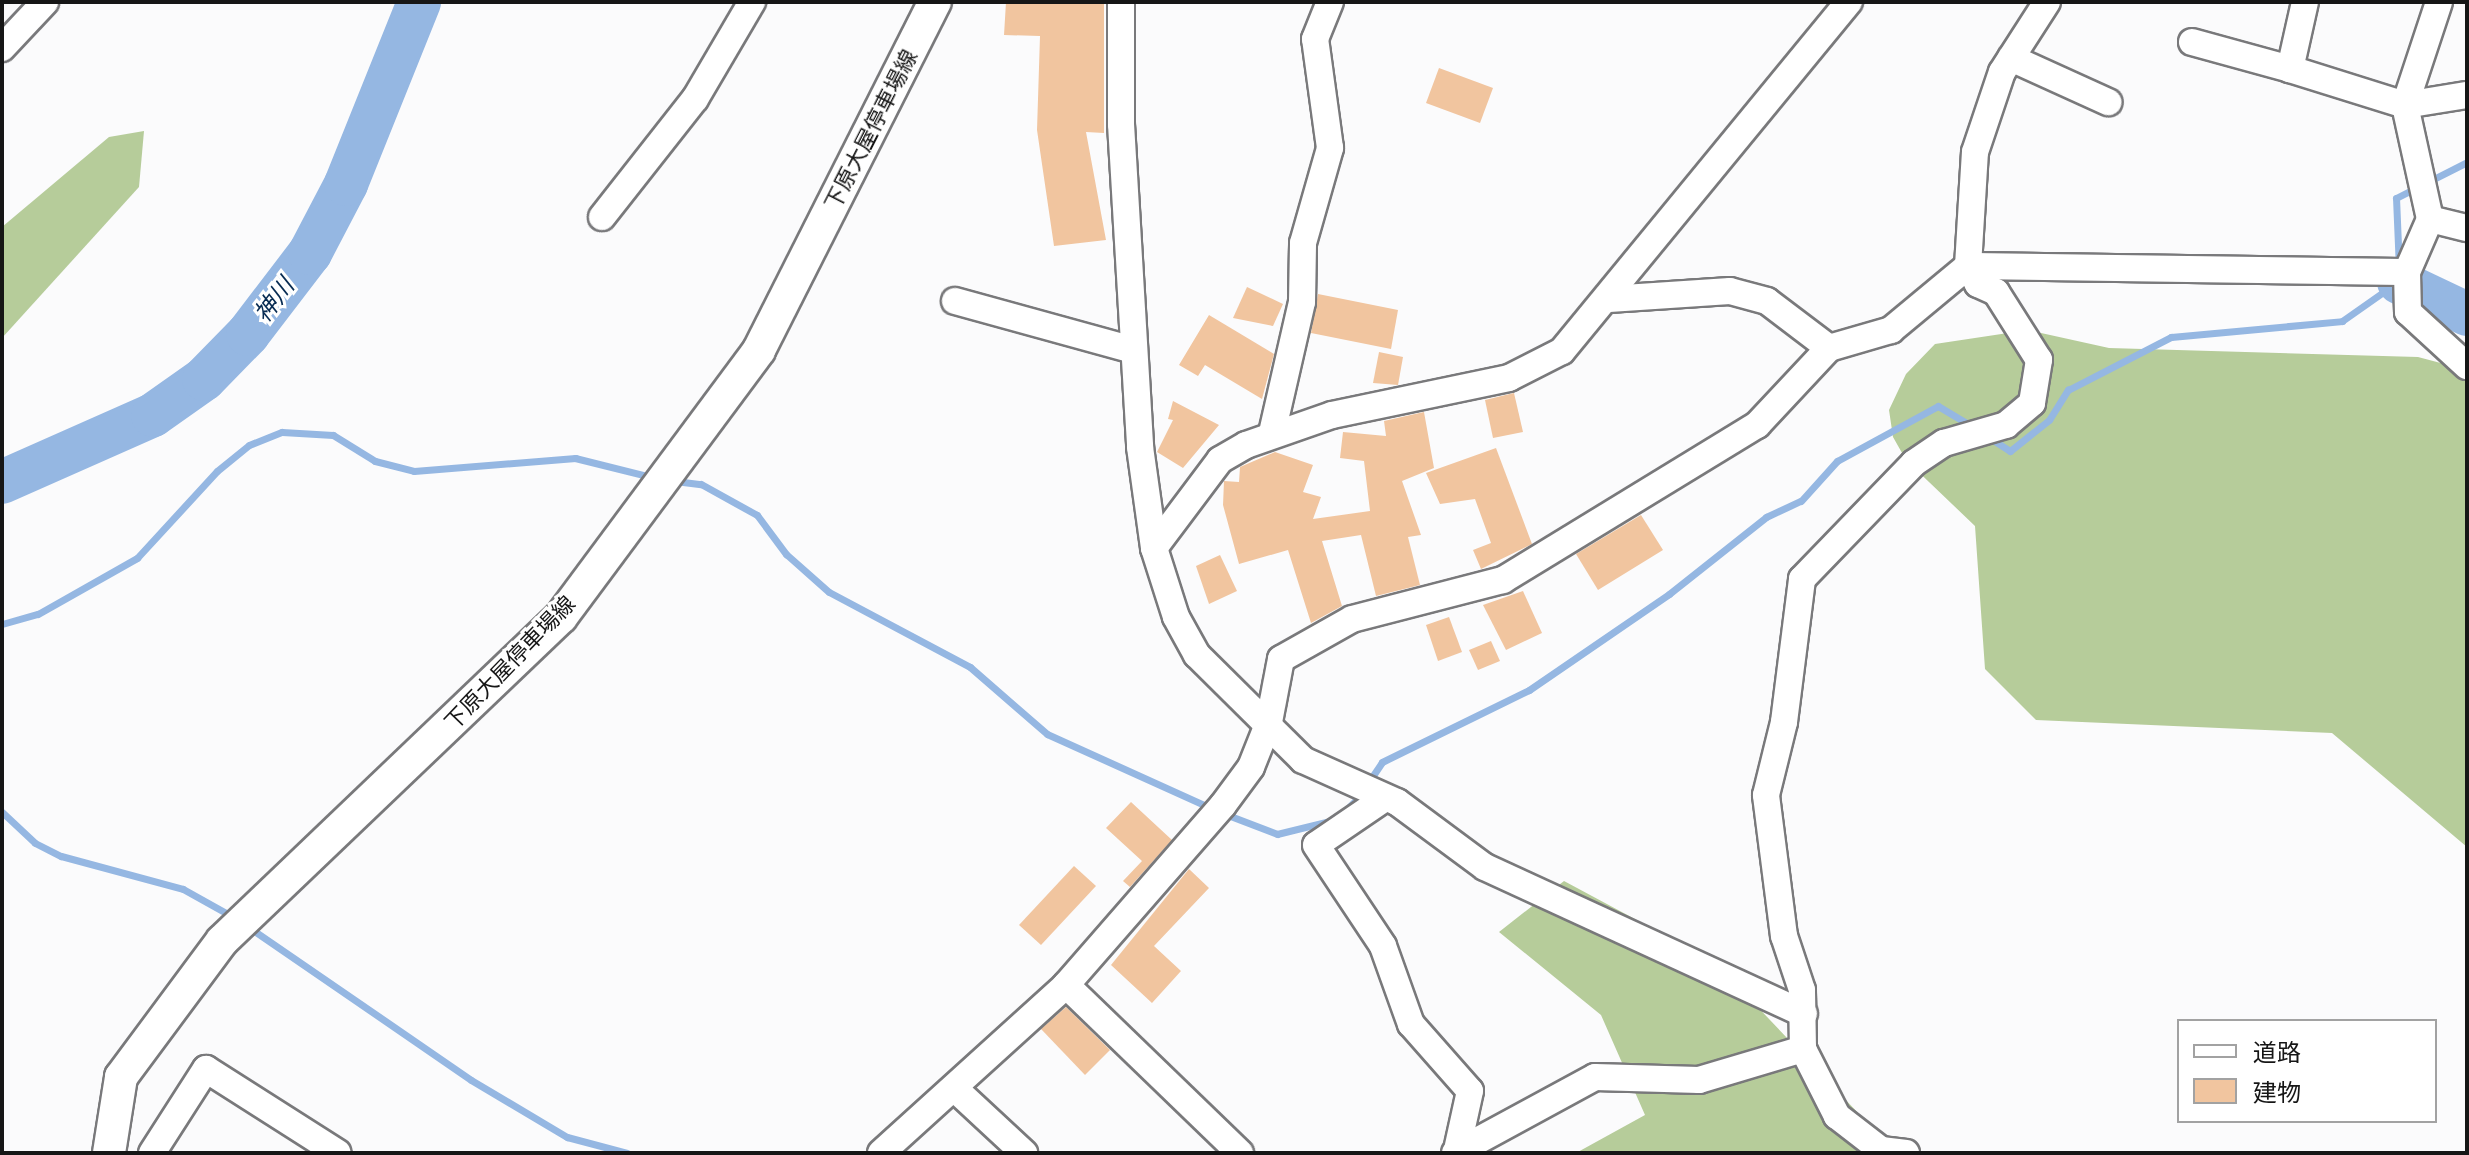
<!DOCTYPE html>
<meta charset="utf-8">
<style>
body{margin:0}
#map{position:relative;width:2469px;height:1155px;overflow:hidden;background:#fbfbfc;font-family:"Titillium Web","Noto Sans JP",sans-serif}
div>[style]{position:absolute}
.forest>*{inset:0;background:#b6cc9a}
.stream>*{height:7px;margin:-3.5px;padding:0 3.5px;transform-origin:3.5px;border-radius:3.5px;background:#95b7e2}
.river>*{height:44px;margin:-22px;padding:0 22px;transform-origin:22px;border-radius:22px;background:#95b7e2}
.building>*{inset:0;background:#f1c59f}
.roads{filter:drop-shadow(2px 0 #79797b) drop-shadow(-2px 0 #79797b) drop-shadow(0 2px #79797b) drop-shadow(0 -2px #79797b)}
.minor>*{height:26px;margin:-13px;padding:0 13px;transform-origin:13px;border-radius:13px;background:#fff}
.major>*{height:32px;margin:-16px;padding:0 16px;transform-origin:16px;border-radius:16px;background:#fff}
span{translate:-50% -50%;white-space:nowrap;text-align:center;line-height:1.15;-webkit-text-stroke:6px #fff;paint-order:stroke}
.street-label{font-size:22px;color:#161616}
.water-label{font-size:24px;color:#082c53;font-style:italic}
.frame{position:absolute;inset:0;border:4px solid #161616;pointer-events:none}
.legend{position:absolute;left:2177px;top:1019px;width:260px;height:104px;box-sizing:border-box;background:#fff;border:2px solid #a2a2a2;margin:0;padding:10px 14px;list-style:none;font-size:24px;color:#161616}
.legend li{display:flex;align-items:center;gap:16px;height:40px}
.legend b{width:40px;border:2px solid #a2a2a2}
</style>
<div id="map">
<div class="forest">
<div style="clip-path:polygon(144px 131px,139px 187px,2px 338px,2px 227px,109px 137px)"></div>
<div style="clip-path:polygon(2028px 330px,2109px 348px,2418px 357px,2467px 370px,2467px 847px,2332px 733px,2036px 720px,1985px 669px,1975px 526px,1906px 460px,1893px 437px,1889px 410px,1906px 374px,1935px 344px)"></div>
<div style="clip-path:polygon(1564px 881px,1715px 962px,1896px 1153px,1576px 1153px,1645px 1115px,1601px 1015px,1499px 932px)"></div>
</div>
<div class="stream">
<div style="left:2399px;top:269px;width:71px;rotate:-92.4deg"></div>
<div style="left:2396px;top:198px;width:80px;rotate:-26.9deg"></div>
<div style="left:1990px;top:438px;width:24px;rotate:33deg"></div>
<div style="left:2010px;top:451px;width:50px;rotate:-38.5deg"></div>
<div style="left:2049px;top:420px;width:36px;rotate:-58deg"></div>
<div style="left:2068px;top:390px;width:116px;rotate:-27.2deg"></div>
<div style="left:2171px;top:337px;width:172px;rotate:-5.3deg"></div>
<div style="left:2342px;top:321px;width:70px;rotate:-35.1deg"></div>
<div style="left:675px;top:481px;width:26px;rotate:7deg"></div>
<div style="left:701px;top:484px;width:64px;rotate:29deg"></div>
<div style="left:757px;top:515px;width:49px;rotate:53.4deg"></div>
<div style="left:786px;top:554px;width:57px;rotate:41.5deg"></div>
<div style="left:829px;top:592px;width:160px;rotate:28deg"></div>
<div style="left:970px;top:667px;width:102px;rotate:41deg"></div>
<div style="left:1047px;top:734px;width:180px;rotate:24.3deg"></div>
<div style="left:2px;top:624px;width:37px;rotate:-16deg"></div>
<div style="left:38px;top:614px;width:114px;rotate:-29.5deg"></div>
<div style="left:137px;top:558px;width:118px;rotate:-47.4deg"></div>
<div style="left:217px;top:471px;width:41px;rotate:-39.1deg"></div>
<div style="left:249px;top:445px;width:35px;rotate:-22deg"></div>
<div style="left:282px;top:432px;width:51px;rotate:3.4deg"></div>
<div style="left:333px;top:435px;width:49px;rotate:31.8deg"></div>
<div style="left:375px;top:461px;width:40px;rotate:14.4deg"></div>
<div style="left:414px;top:471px;width:162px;rotate:-4.6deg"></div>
<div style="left:575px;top:458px;width:78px;rotate:14deg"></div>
<div style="left:1372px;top:777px;width:18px;rotate:-56deg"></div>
<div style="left:1382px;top:762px;width:164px;rotate:-26.1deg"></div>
<div style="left:1529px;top:690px;width:170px;rotate:-34.4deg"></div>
<div style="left:1669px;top:594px;width:124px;rotate:-38.4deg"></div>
<div style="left:1766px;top:517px;width:38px;rotate:-25deg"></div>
<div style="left:1801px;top:501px;width:54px;rotate:-48deg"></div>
<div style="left:1837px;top:461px;width:115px;rotate:-28.6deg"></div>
<div style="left:1938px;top:406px;width:41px;rotate:31deg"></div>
<div style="left:2px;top:812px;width:45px;rotate:43.2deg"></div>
<div style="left:35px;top:843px;width:29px;rotate:27deg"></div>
<div style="left:61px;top:856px;width:126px;rotate:15.1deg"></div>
<div style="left:183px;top:889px;width:57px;rotate:29.2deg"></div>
<div style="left:1344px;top:812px;width:25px;rotate:-45deg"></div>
<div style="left:1225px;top:814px;width:56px;rotate:21deg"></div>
<div style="left:1277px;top:834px;width:59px;rotate:-13.8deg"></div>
<div style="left:250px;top:928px;width:268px;rotate:34.5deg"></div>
<div style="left:471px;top:1080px;width:112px;rotate:30.7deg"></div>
<div style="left:567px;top:1137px;width:62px;rotate:14.9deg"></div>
</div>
<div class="river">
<div style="left:2399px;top:282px;width:75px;rotate:25.2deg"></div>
<div style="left:2px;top:482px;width:165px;rotate:-23.9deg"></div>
<div style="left:153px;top:415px;width:62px;rotate:-35.2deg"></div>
<div style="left:204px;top:379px;width:63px;rotate:-45.6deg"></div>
<div style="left:248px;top:334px;width:102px;rotate:-52.6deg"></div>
<div style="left:310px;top:253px;width:78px;rotate:-62.4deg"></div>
<div style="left:346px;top:184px;width:196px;rotate:-68.1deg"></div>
</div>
<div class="building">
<div style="clip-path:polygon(1006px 2px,1104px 2px,1104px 133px,1086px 132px,1106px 240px,1054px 246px,1037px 130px,1040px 36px,1004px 35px)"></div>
<div style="clip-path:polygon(1439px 68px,1493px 88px,1480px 123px,1426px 103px)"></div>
<div style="clip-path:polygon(1247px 287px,1283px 304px,1273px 326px,1233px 318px)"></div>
<div style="clip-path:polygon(1318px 294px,1398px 310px,1391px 349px,1311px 333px)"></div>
<div style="clip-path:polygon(1209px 315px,1274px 354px,1262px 399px,1205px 365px,1198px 376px,1179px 365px)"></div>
<div style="clip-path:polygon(1379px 352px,1403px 357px,1398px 385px,1373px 383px)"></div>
<div style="clip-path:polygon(1514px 393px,1523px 432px,1493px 438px,1485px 400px)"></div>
<div style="clip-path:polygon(1173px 401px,1219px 425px,1183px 468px,1157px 452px,1173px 420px,1168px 419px)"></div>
<div style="clip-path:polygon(1424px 412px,1434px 468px,1402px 481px,1421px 535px,1408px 537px,1420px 585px,1376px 596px,1361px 535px,1322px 541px,1342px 606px,1311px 623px,1288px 550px,1239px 564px,1223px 505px,1224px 481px,1239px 482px,1240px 467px,1275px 452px,1313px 465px,1303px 492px,1321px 497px,1313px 519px,1370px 511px,1364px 461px,1340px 458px,1343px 432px,1386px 436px,1384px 421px)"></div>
<div style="clip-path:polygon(1496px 448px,1532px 544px,1481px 569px,1473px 550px,1491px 543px,1475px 499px,1440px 504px,1426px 473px)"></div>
<div style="clip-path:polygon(1641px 515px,1663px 550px,1598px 590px,1576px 554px)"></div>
<div style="clip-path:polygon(1220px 555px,1237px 591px,1209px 604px,1196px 566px)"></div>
<div style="clip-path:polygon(1523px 591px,1542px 633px,1506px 650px,1483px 605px)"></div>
<div style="clip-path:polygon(1449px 617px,1462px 652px,1438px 661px,1426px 625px)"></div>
<div style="clip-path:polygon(1491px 641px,1500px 661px,1478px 670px,1469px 650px)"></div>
<div style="clip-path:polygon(1131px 802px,1172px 840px,1130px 887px,1123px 881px,1142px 861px,1106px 828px)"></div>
<div style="clip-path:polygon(1074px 866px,1096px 886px,1041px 945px,1019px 925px)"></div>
<div style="clip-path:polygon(1189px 869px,1209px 888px,1154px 946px,1181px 971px,1152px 1003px,1111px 965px)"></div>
<div style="clip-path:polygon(1066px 1007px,1110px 1050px,1085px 1075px,1041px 1029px)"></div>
</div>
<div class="roads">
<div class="minor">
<div style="left:1121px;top:2px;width:122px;rotate:90deg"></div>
<div style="left:1121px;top:124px;width:324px;rotate:86.6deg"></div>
<div style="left:1140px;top:447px;width:102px;rotate:82.1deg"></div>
<div style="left:1154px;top:548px;width:72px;rotate:72.3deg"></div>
<div style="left:1176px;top:617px;width:43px;rotate:61.1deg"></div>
<div style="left:1197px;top:655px;width:149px;rotate:44.7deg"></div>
<div style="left:1303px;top:760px;width:103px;rotate:24.1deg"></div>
<div style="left:1397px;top:802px;width:109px;rotate:36.5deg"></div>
<div style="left:1485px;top:867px;width:351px;rotate:24.7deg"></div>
<div style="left:2305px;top:2px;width:69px;rotate:102.6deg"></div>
<div style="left:2290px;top:69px;width:121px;rotate:17.4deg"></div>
<div style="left:2405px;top:105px;width:63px;rotate:-9.2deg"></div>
<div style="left:2192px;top:42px;width:102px;rotate:15.4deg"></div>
<div style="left:2px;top:48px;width:63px;rotate:-46.9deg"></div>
<div style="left:2011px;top:58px;width:107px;rotate:24.4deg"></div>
<div style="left:602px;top:217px;width:150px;rotate:-51.8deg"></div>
<div style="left:695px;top:99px;width:113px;rotate:-59.6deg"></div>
<div style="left:2430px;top:219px;width:38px;rotate:14deg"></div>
<div style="left:2407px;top:272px;width:40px;rotate:88.6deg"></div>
<div style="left:2408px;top:312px;width:80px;rotate:42.5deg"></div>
<div style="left:1609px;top:299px;width:121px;rotate:-3.8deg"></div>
<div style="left:1730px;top:291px;width:38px;rotate:15deg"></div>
<div style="left:1767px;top:301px;width:78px;rotate:37.2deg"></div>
<div style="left:955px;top:301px;width:185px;rotate:15.4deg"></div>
<div style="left:1272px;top:433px;width:134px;rotate:-77.1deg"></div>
<div style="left:1302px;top:302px;width:59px;rotate:-89deg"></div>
<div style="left:1303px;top:243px;width:99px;rotate:-74.1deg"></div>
<div style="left:1330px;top:148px;width:110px;rotate:-97.8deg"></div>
<div style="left:1315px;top:39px;width:40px;rotate:-68deg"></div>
<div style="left:1154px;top:548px;width:110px;rotate:-53.1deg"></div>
<div style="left:1220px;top:460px;width:30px;rotate:-30deg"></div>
<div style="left:1246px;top:445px;width:91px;rotate:-19.2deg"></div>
<div style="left:1332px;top:415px;width:181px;rotate:-11.8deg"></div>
<div style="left:1509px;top:378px;width:59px;rotate:-27deg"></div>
<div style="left:1562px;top:351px;width:452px;rotate:-50.6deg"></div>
<div style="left:1385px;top:798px;width:83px;rotate:145.7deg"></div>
<div style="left:1316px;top:845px;width:121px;rotate:56.4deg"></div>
<div style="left:1383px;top:946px;width:83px;rotate:70.3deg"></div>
<div style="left:1411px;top:1024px;width:89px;rotate:48.6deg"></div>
<div style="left:1470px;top:1091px;width:60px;rotate:102.4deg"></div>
<div style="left:1066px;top:985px;width:242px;rotate:44deg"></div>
<div style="left:954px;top:1088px;width:96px;rotate:42.9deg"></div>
<div style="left:152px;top:1153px;width:100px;rotate:-57.3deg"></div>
<div style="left:206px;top:1069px;width:156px;rotate:32.5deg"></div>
<div style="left:881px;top:1153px;width:250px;rotate:-42.2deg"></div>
<div style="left:1066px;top:985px;width:239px;rotate:-48.9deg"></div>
<div style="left:1223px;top:805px;width:47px;rotate:-53.6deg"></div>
<div style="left:1251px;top:767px;width:48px;rotate:-68.2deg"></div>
<div style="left:1269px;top:722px;width:64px;rotate:-79.2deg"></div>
<div style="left:1281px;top:659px;width:81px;rotate:-29.4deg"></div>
<div style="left:1352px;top:619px;width:156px;rotate:-14.5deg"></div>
<div style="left:1503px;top:580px;width:298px;rotate:-31.4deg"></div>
<div style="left:1757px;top:425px;width:105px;rotate:-46.9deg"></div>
<div style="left:1829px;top:348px;width:65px;rotate:-16.2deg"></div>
<div style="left:1891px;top:330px;width:100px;rotate:-39.7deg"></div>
<div style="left:1968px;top:266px;width:439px;rotate:0.8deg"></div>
<div style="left:2407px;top:272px;width:58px;rotate:-66.5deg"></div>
<div style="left:2430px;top:219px;width:117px;rotate:-102.4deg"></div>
<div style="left:2405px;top:105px;width:108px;rotate:-71.7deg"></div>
<div style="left:1455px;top:1153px;width:159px;rotate:-28.5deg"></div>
<div style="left:1595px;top:1077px;width:104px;rotate:1.7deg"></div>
<div style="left:1699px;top:1080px;width:109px;rotate:-16.6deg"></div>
<div style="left:1906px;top:1153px;width:25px;rotate:-173deg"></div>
<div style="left:1881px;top:1150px;width:56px;rotate:-142.3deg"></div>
<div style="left:1837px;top:1116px;width:75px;rotate:-116.9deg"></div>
<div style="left:1803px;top:1049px;width:59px;rotate:-91deg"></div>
<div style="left:1802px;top:990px;width:57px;rotate:-108.4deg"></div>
<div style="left:1784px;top:936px;width:142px;rotate:-97.3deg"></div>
<div style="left:1766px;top:795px;width:75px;rotate:-76.1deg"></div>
<div style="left:1784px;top:722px;width:144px;rotate:-82.8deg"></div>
<div style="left:1802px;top:579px;width:161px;rotate:-46deg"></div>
<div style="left:1914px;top:463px;width:36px;rotate:-34deg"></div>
<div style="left:1944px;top:443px;width:65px;rotate:-16.2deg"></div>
<div style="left:2006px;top:425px;width:34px;rotate:-40deg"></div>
<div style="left:2032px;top:403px;width:44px;rotate:-80.8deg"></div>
<div style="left:2039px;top:360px;width:80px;rotate:-122.3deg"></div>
<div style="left:1996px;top:292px;width:20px;rotate:-156deg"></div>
<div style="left:1978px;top:284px;width:21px;rotate:-119deg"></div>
<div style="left:1968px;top:266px;width:114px;rotate:-86.5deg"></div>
<div style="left:1975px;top:152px;width:84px;rotate:-71.4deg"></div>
<div style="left:2002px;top:72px;width:83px;rotate:-57.3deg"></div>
</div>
<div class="major">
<div style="left:109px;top:1153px;width:77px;rotate:-81deg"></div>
<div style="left:121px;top:1077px;width:169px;rotate:-53.4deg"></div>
<div style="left:222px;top:941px;width:469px;rotate:-43.7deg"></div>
<div style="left:561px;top:617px;width:332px;rotate:-53.4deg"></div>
<div style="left:759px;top:350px;width:390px;rotate:-63.2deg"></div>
</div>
</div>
<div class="street-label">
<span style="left:871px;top:130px;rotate:-63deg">下原大屋停車場線</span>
<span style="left:510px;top:663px;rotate:-46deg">下原大屋停車場線</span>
</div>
<div class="water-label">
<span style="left:274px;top:300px;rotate:-53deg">神川</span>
</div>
<div class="frame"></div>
<ul class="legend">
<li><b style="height:10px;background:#fff"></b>道路</li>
<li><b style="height:22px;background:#f1c59f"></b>建物</li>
</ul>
</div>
